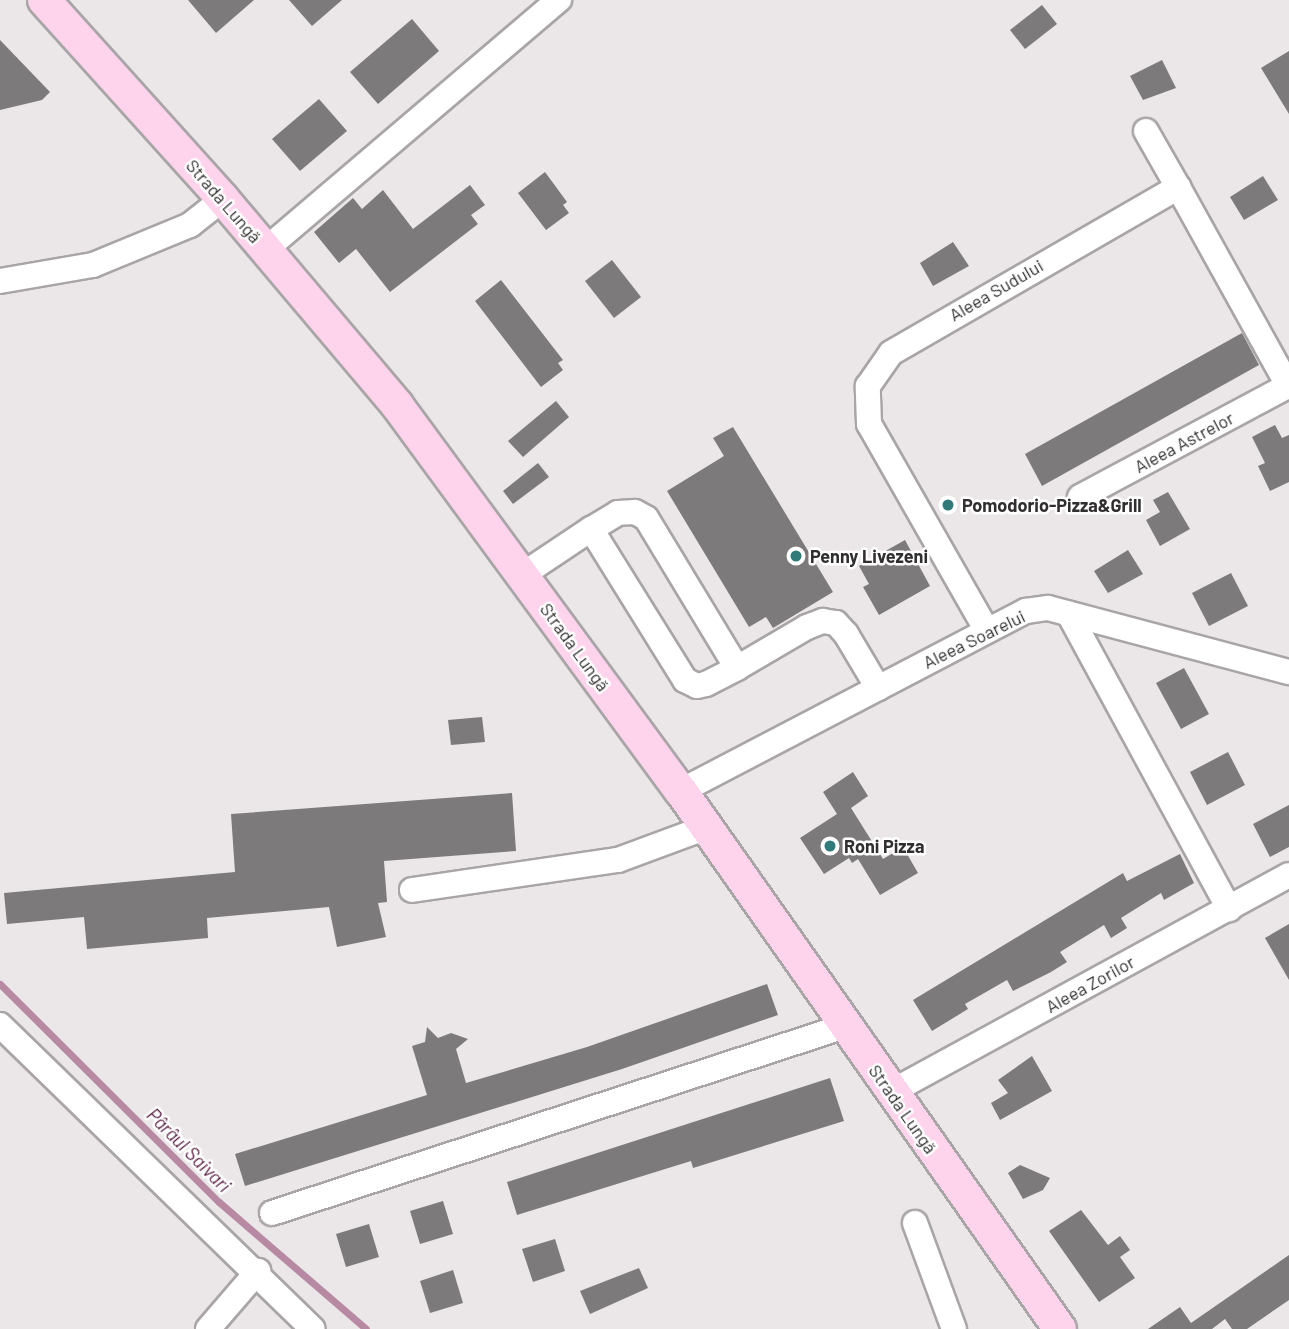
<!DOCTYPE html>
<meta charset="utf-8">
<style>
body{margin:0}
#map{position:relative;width:1289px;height:1329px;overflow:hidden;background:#ebe7e9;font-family:Barlow,sans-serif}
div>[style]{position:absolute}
.stream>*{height:7px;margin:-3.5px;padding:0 3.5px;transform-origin:3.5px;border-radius:3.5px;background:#b789a2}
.building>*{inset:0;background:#7d7a7b}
.roads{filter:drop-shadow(2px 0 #a9a5a7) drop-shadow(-2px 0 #a9a5a7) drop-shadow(0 2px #a9a5a7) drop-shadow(0 -2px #a9a5a7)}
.minor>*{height:24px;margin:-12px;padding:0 12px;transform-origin:12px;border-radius:12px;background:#fff}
.major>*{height:32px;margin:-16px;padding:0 16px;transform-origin:16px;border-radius:16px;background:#fed4ec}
.dots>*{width:19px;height:19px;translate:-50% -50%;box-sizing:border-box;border:4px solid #fff;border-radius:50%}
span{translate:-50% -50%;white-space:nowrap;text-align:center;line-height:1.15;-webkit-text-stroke:5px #fff;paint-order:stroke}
.street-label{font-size:18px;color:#302e2f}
.poi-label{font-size:18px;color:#302e2f;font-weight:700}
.left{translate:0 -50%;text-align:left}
.water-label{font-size:19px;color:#571e41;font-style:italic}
</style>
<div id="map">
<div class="stream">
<div style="left:0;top:984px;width:309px;rotate:44.9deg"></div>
<div style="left:219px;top:1202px;width:194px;rotate:40.8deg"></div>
</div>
<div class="building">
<div style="clip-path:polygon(188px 0,254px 0,216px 33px)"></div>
<div style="clip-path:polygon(289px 0,342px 0,312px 26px)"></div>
<div style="clip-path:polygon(1042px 5px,1057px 24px,1025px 49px,1010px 30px)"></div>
<div style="clip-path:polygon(412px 19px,439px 51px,378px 104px,350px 72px)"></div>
<div style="clip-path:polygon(0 40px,50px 92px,42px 100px,0 110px)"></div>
<div style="clip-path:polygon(1289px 51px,1289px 114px,1261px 68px)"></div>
<div style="clip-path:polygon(1162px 60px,1176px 88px,1143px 100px,1130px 76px)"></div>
<div style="clip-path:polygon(319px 99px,347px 131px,300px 171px,272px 139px)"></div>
<div style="clip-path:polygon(545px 172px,567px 202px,563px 205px,569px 213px,546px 230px,518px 193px)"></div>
<div style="clip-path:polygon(1263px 176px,1278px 200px,1244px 220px,1230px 197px)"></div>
<div style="clip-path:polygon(470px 185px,485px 205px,471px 215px,478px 224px,390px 292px,356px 249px,339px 263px,314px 232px,353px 198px,362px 209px,383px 190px,413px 229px)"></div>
<div style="clip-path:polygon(953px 242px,969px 266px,933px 286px,920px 263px)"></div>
<div style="clip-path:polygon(612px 260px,641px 297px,614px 318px,585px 281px)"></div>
<div style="clip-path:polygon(501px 280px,563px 360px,558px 363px,563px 370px,541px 387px,475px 301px)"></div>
<div style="clip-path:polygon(1242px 333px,1259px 365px,1042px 486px,1025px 454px)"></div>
<div style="clip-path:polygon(556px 401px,569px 417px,523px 457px,508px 441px)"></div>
<div style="clip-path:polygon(1275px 425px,1282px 438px,1289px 435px,1289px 482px,1270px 491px,1258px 466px,1265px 463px,1252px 437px)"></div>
<div style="clip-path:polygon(733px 427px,833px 592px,773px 628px,766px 617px,749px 627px,667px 491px,724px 456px,713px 438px)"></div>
<div style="clip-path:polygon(538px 463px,549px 477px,513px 504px,503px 491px)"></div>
<div style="clip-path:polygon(1168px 492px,1190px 529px,1160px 546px,1146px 520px,1160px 512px,1153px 500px)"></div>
<div style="clip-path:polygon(905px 540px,930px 586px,879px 615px,863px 587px,869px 584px,859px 566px)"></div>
<div style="clip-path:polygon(1128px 550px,1143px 574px,1108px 593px,1094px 571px)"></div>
<div style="clip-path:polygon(1231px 573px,1248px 606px,1209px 626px,1192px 593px)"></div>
<div style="clip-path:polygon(1184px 668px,1209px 714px,1181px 729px,1156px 683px)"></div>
<div style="clip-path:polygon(482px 717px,485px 742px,451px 745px,448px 720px)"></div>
<div style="clip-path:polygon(1228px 752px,1245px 785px,1207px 805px,1190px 772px)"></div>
<div style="clip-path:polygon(853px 772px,868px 796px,851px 808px,883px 859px,903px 847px,918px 873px,880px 895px,858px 859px,852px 863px,849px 858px,824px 874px,800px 838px,837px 814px,823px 792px)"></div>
<div style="clip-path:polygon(512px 793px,516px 851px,384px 861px,387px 902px,378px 903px,386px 937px,337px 947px,329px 907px,207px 918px,208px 938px,87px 949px,84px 917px,7px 924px,4px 893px,235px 872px,231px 814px)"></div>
<div style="clip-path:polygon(1289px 805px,1289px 847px,1270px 857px,1253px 824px)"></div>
<div style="clip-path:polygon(1180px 854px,1194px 883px,1164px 900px,1161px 893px,1121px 918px,1127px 928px,1111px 938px,1104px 925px,1060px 952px,1067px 962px,1051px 972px,1013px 991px,1007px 980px,965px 1004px,968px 1009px,932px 1031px,913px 1000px,1123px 873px,1127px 881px)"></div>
<div style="clip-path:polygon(1289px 924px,1289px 980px,1265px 938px)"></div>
<div style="clip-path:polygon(767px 984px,778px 1015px,622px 1069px,245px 1186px,235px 1154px,427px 1095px,412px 1046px,425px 1042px,427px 1027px,438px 1038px,451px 1033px,468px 1039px,456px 1049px,466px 1083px,587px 1047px)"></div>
<div style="clip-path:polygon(1032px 1056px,1052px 1091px,1000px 1120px,991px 1103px,1008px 1093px,998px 1080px)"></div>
<div style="clip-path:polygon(830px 1078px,844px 1121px,693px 1168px,691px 1161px,517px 1215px,507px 1182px)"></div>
<div style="clip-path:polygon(1020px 1165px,1050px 1178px,1043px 1190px,1023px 1199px,1008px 1173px)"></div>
<div style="clip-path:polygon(443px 1201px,453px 1234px,420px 1244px,410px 1211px)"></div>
<div style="clip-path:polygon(1081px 1210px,1108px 1245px,1120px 1236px,1130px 1250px,1120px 1257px,1135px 1278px,1099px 1302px,1049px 1231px)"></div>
<div style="clip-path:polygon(369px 1224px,379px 1257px,346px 1267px,336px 1234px)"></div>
<div style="clip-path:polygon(555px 1239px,565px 1271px,533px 1282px,522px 1249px)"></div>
<div style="clip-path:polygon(1289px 1255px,1289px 1300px,1247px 1329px,1232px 1329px,1225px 1319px,1212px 1329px,1148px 1329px,1180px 1307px,1191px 1323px)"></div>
<div style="clip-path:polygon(639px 1268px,648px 1288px,590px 1314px,580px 1291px)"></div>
<div style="clip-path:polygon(453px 1270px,463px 1303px,430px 1313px,420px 1281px)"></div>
</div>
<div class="roads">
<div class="minor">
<div style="left:1146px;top:131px;width:64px;rotate:60.3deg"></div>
<div style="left:266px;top:249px;width:385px;rotate:-40.4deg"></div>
<div style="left:0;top:281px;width:94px;rotate:-9.8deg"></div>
<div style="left:93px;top:265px;width:105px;rotate:-22.4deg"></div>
<div style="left:190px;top:225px;width:42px;rotate:-38.2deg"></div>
<div style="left:1080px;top:497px;width:236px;rotate:-28.1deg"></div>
<div style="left:522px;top:575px;width:83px;rotate:-33.7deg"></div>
<div style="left:1069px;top:614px;width:336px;rotate:61.5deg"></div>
<div style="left:986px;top:629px;width:236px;rotate:-119.7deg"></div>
<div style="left:869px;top:424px;width:38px;rotate:-92deg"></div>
<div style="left:868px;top:386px;width:40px;rotate:-55.1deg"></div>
<div style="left:891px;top:353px;width:332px;rotate:-30deg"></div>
<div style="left:1178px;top:187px;width:229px;rotate:61deg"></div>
<div style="left:737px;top:668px;width:175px;rotate:-121.2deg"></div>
<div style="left:646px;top:518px;width:13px;rotate:-151deg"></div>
<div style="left:635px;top:512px;width:17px;rotate:177deg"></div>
<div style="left:618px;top:513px;width:31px;rotate:149deg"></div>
<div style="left:591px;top:529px;width:178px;rotate:58.1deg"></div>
<div style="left:685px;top:680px;width:13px;rotate:27deg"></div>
<div style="left:697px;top:686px;width:9px;rotate:-13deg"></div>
<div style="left:706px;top:684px;width:35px;rotate:-27deg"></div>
<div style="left:737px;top:668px;width:81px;rotate:-30.4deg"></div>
<div style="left:807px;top:627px;width:17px;rotate:-21deg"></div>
<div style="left:823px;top:621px;width:13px;rotate:9deg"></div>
<div style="left:836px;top:623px;width:15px;rotate:48deg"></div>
<div style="left:846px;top:634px;width:63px;rotate:59.3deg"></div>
<div style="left:681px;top:791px;width:389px;rotate:-27.6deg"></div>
<div style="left:1026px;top:611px;width:22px;rotate:-8deg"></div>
<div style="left:1048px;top:608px;width:249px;rotate:14.9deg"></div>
<div style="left:412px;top:890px;width:208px;rotate:-8.3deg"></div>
<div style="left:618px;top:860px;width:95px;rotate:-20.3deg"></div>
<div style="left:0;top:1025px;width:436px;rotate:44.2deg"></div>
<div style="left:891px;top:1092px;width:453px;rotate:-28.6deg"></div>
<div style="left:272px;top:1213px;width:603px;rotate:-18.07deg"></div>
<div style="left:915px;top:1223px;width:113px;rotate:69.8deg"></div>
<div style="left:208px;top:1329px;width:77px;rotate:-49.2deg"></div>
</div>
<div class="major">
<div style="left:44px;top:0;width:268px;rotate:48deg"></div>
<div style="left:223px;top:199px;width:270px;rotate:49.8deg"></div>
<div style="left:397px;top:405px;width:479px;rotate:53.7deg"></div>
<div style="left:681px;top:791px;width:658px;rotate:54.84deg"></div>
</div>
</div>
<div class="dots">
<div style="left:948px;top:505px;background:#307a7a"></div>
<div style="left:796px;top:556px;background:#307a7a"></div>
<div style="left:830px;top:846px;background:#307a7a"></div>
</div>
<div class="street-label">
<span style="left:224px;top:201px;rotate:49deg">Strada Lungă</span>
<span style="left:996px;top:290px;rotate:-30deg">Aleea Sudului</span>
<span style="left:1184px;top:442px;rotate:-28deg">Aleea Astrelor</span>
<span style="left:974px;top:639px;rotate:-26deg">Aleea Soarelui</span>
<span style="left:575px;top:647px;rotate:54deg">Strada Lungă</span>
<span style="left:1090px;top:984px;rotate:-29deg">Aleea Zorilor</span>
<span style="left:903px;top:1109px;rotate:55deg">Strada Lungă</span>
</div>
<div class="poi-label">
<span class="left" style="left:962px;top:505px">Pomodorio-Pizza&amp;Grill</span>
<span class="left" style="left:810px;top:556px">Penny Livezeni</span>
<span class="left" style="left:844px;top:846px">Roni Pizza</span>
</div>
<div class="water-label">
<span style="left:189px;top:1150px;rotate:45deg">Pârâul Saivari</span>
</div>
</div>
